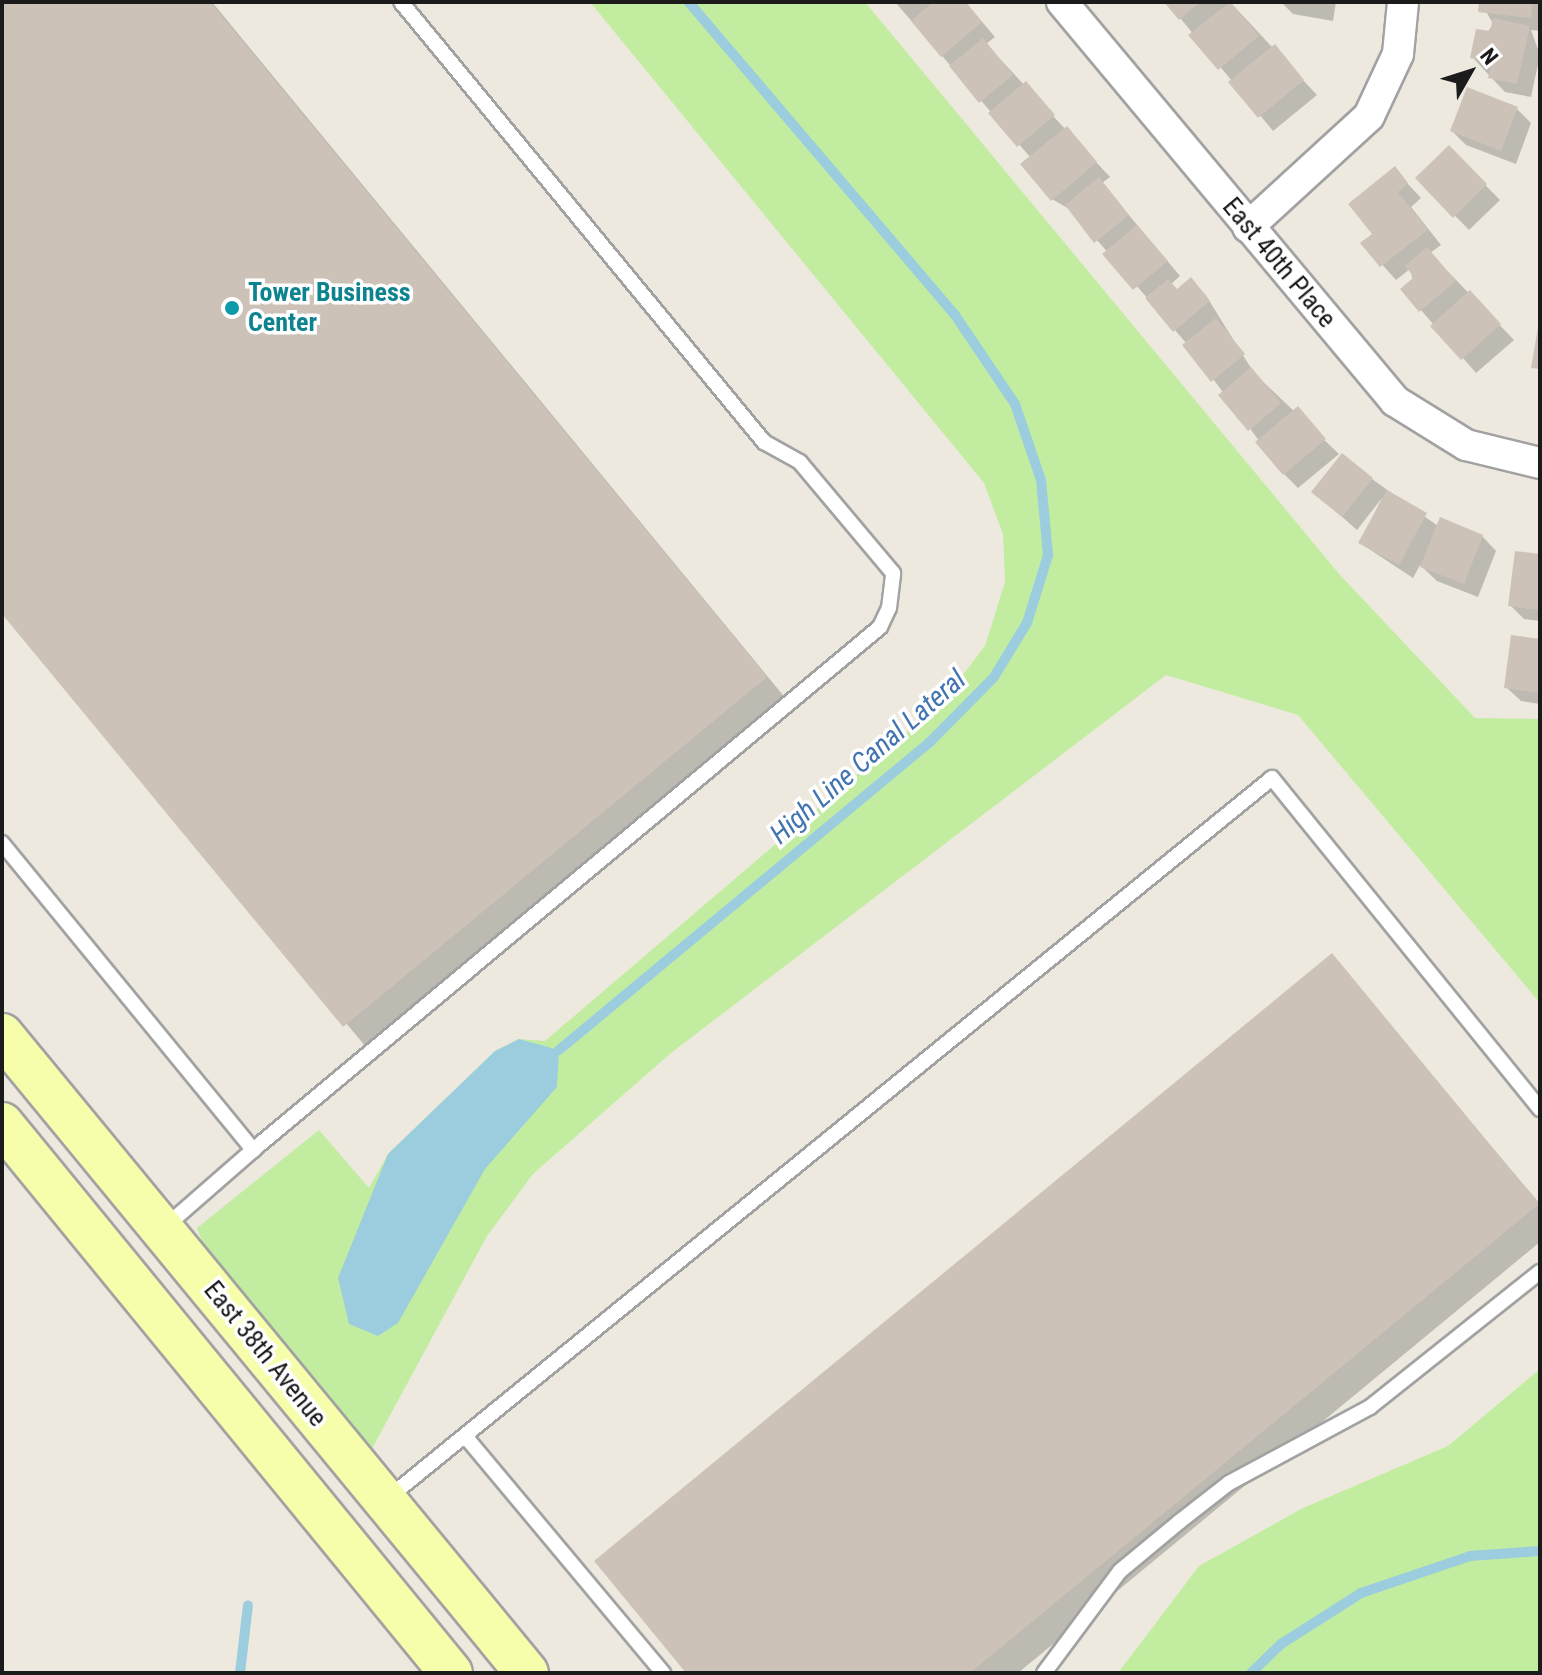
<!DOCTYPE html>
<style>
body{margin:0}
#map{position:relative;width:1542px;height:1675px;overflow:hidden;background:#ede9df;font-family:"Roboto Condensed",sans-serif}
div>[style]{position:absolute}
.grass>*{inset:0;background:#c2eda0}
.water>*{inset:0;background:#9bcddf}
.shadow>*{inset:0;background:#0003}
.stream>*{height:10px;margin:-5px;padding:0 5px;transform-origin:5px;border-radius:5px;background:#9bcddf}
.building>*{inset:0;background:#cdc2b8}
.roads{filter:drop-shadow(2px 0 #a2a2a2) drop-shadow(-2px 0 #a2a2a2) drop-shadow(0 2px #a2a2a2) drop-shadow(0 -2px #a2a2a2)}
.service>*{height:14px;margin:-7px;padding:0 7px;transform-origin:7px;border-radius:7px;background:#fff}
.minor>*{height:30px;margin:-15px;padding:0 15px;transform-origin:15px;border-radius:15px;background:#fff}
.secondary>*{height:42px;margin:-21px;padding:0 21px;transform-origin:21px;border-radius:21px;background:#f6feac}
.dots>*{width:22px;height:22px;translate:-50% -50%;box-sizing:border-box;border:4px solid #fff;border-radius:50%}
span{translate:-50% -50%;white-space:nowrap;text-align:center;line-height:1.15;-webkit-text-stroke:7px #fff;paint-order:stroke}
.street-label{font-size:26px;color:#1b1b1b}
.culture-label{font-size:26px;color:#0d838f;font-weight:700}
.left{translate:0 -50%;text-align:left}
.water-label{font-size:28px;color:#4174b0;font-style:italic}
.frame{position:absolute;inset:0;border:4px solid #1b1b1b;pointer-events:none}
.north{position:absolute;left:1430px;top:32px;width:80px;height:80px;-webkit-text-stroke:6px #fff;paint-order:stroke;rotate:51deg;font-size:22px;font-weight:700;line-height:32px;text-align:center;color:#1b1b1b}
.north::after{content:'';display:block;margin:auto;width:28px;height:36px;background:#1b1b1b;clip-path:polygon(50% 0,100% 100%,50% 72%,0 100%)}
</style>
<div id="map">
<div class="grass">
<div style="clip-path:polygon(590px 2px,865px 2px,1340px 575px,1475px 718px,1540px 719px,1540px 1003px,1298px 715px,1166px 675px,671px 1053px,533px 1174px,487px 1236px,368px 1456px,210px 1263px,197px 1228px,319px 1130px,369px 1188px,388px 1154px,495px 1051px,519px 1039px,545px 1041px,941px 703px,985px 646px,1005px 582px,1003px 534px,984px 483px)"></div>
<div style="clip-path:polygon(1540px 1369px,1540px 1673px,1118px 1673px,1199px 1566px,1303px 1508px,1448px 1446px)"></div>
</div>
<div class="water">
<div style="clip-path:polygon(519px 1039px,559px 1050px,557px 1087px,485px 1169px,398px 1323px,378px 1336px,349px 1324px,338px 1278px,388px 1154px,495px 1051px)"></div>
</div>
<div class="shadow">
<div style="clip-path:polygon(2px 2px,212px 2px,787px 700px,366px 1047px,2px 611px)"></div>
<div style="clip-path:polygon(895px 2px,966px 3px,995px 37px,986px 44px,1110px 177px,1102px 183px,1180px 276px,1171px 284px,1177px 291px,1191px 280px,1205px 294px,1254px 373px,1339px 454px,1298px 488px,1284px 474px,1187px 344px,1071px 210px,1052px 199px,1031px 158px)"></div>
<div style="clip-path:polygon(1167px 2px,1230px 2px,1317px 95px,1273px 131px)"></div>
<div style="clip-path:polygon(1281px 2px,1336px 2px,1333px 21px,1293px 14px)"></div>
<div style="clip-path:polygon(1481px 2px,1540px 2px,1540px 31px,1531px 30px,1540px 55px,1531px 97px,1505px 92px,1472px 57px,1493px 24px)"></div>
<div style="clip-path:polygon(1517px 109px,1531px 123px,1516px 164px,1466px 145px,1452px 131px)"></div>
<div style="clip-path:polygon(1449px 148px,1500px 200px,1469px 230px,1418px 178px)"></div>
<div style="clip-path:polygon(1394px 169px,1421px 198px,1411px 207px,1441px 245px,1430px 253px,1514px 340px,1476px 373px,1421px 310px,1410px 269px,1396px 280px,1363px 243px,1375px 234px)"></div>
<div style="clip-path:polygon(1372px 479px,1438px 526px,1482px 536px,1496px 551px,1478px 597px,1437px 581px,1420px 565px,1413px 578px,1360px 543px,1382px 498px,1357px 530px,1314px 492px)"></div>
<div style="clip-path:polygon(1540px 556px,1540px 621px,1524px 619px,1510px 605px)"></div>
<div style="clip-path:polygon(1540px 641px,1540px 704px,1521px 701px,1506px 687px)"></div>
<div style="clip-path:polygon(1331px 956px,1540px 1204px,1540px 1242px,1018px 1673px,689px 1673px)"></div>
</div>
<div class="stream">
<div style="left:559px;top:1050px;width:482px;rotate:-39.7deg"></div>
<div style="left:930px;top:742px;width:91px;rotate:-45.4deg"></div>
<div style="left:994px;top:677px;width:63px;rotate:-58.6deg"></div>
<div style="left:1027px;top:623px;width:71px;rotate:-72.8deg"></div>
<div style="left:1048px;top:555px;width:75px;rotate:-95.3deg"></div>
<div style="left:1041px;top:480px;width:80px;rotate:-108.9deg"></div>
<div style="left:1015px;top:404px;width:107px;rotate:-124deg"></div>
<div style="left:955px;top:315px;width:411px;rotate:-130.4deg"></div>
<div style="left:240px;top:1673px;width:68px;rotate:-83.3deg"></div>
<div style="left:1251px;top:1673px;width:42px;rotate:-44deg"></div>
<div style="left:1281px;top:1644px;width:95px;rotate:-32.5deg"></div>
<div style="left:1361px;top:1593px;width:115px;rotate:-18.7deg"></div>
<div style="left:1470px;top:1556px;width:70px;rotate:-4.1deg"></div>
</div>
<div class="building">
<div style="clip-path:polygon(2px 2px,210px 2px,767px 677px,343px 1027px,2px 614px)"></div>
<div style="clip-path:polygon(933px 2px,966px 2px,982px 22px,941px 57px,911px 21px)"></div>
<div style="clip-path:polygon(1164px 2px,1200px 2px,1179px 20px)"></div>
<div style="clip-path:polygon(1230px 2px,1259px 36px,1218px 70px,1188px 35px)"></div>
<div style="clip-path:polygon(1479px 2px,1533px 2px,1531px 18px,1478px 12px)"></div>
<div style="clip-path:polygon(1493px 18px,1530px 26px,1517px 84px,1488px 78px,1492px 63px,1470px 58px,1476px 29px,1490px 31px)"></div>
<div style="clip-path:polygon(983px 38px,1013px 75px,979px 103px,949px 66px)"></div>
<div style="clip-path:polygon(1275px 44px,1304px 80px,1258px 118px,1228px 82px)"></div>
<div style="clip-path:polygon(1026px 81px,1055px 115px,1017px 147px,988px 113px)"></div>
<div style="clip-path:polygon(1467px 87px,1518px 107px,1501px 151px,1450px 131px)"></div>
<div style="clip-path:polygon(1067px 126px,1097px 162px,1051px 201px,1020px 164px)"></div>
<div style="clip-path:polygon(1449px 145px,1487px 184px,1453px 218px,1415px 178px)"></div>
<div style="clip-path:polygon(1395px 166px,1408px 183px,1398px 192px,1428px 230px,1380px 267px,1360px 243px,1372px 234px,1348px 204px)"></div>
<div style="clip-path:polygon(1099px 177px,1129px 215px,1094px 243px,1065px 205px)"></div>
<div style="clip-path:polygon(1137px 225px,1168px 261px,1133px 290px,1102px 254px)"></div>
<div style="clip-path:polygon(1427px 247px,1456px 281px,1419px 312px,1400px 289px,1414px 277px,1405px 266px)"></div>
<div style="clip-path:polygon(1191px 277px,1210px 301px,1173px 332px,1145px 298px,1168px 279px,1177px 289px)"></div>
<div style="clip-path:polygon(1470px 290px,1501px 324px,1461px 360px,1430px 326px)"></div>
<div style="clip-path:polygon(1540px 316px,1540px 369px,1531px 368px)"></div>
<div style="clip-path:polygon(1216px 318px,1245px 354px,1211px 382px,1182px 345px)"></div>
<div style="clip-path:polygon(1251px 367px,1281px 403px,1248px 431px,1218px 395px)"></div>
<div style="clip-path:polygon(1298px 406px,1326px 439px,1283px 475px,1255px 442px)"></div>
<div style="clip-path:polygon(1342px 453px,1373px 478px,1342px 517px,1311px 492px)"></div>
<div style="clip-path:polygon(1387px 490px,1427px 513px,1399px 565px,1358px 543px)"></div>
<div style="clip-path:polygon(1440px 517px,1483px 535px,1464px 584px,1420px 567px)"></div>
<div style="clip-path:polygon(1515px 551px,1540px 554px,1540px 610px,1508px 606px)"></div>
<div style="clip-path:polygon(1511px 635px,1540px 639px,1540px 693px,1504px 688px)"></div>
<div style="clip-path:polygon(1332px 953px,1539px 1204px,970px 1673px,686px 1673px,594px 1561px)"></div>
</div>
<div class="roads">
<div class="service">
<div style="left:2px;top:843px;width:397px;rotate:50.7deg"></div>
<div style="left:253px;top:1150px;width:816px;rotate:-39.83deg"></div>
<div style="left:880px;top:627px;width:21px;rotate:-65deg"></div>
<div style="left:889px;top:608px;width:35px;rotate:-83deg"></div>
<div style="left:893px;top:573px;width:145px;rotate:-130deg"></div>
<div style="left:800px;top:462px;width:41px;rotate:-150.9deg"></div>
<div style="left:764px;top:442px;width:570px;rotate:-129.52deg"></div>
<div style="left:166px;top:1226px;width:116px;rotate:-41.1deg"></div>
<div style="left:465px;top:1436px;width:309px;rotate:50.1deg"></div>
<div style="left:388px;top:1498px;width:1140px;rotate:-39.16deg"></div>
<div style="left:1272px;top:778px;width:426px;rotate:51deg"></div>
<div style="left:1044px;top:1673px;width:127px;rotate:-53.3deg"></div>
<div style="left:1120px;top:1571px;width:77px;rotate:-39.7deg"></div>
<div style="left:1179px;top:1522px;width:63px;rotate:-38deg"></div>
<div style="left:1229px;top:1483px;width:160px;rotate:-28.3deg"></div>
<div style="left:1370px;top:1407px;width:217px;rotate:-38.5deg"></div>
</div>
<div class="minor">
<div style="left:1062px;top:2px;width:520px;rotate:50.15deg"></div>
<div style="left:1395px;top:401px;width:84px;rotate:31.8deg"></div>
<div style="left:1466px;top:445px;width:76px;rotate:13.7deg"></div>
<div style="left:1248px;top:227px;width:164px;rotate:-42.5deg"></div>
<div style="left:1369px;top:116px;width:68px;rotate:-64.9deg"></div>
<div style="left:1398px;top:54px;width:52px;rotate:-84.5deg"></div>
</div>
<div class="secondary">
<div style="left:2px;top:1035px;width:826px;rotate:50.55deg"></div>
<div style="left:2px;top:1124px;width:709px;rotate:50.72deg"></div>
</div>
</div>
<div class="dots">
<div style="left:232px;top:308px;background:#0f9aa8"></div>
</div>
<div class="street-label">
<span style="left:1279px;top:263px;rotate:50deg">East 40th Place</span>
<span style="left:265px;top:1354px;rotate:51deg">East 38th Avenue</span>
</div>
<div class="culture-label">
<span class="left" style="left:248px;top:308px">Tower Business<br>Center</span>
</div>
<div class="water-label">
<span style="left:868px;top:757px;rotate:-41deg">High Line Canal Lateral</span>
</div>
<div class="frame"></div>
<div class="north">N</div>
</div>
